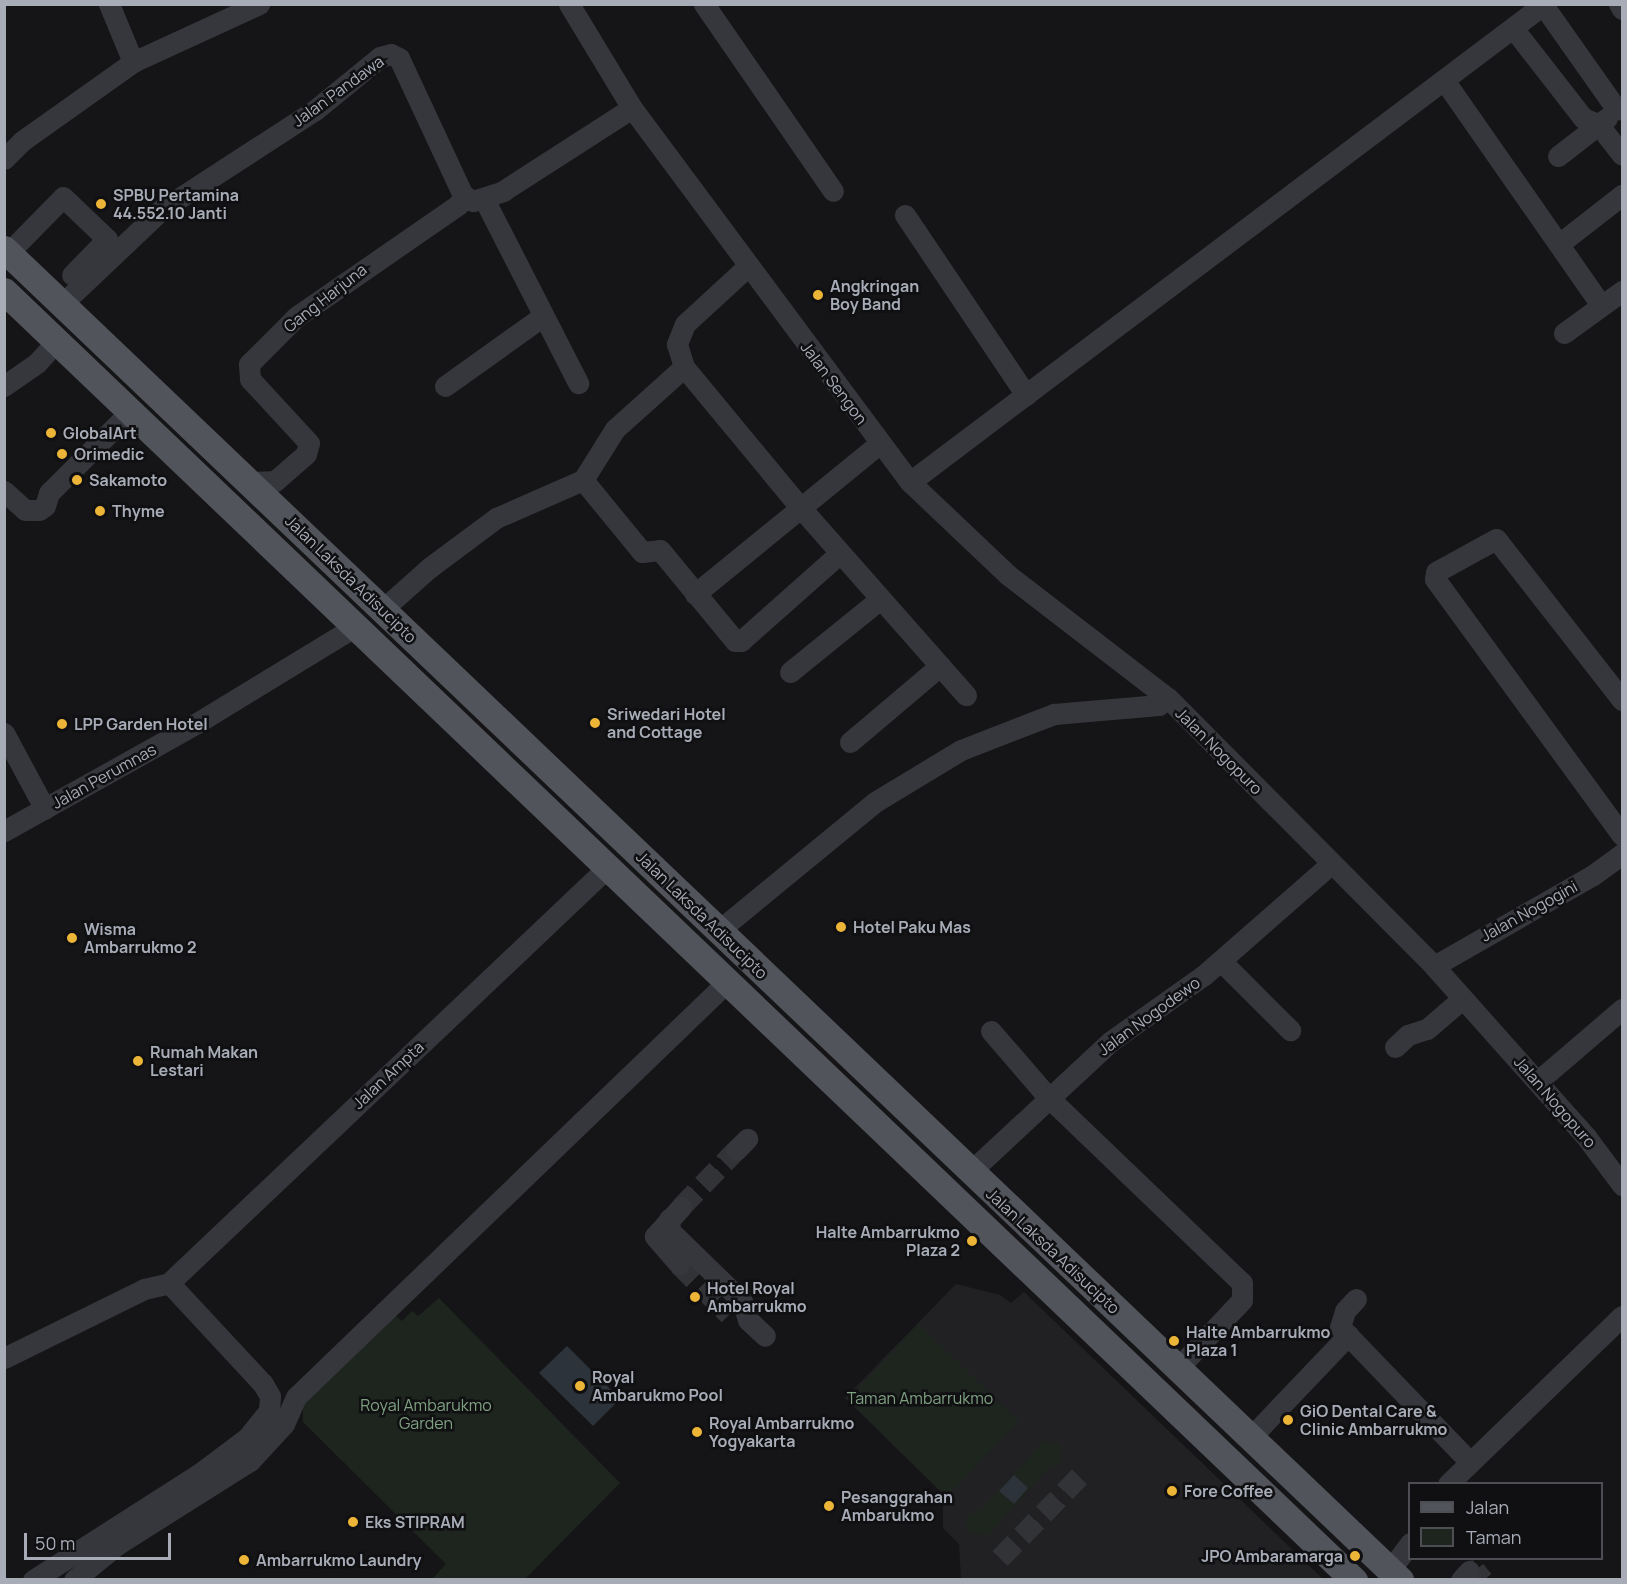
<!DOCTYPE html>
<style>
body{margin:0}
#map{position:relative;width:1627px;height:1584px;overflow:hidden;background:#151517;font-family:Manrope,sans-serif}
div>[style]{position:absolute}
.built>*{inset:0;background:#212124}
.green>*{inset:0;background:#1d251e}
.water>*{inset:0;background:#2c333a}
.minor-tunnel>*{height:21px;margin-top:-10.5px;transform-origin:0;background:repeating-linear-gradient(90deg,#323337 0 21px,transparent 0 31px)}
.minor>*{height:21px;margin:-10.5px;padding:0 10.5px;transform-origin:10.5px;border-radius:10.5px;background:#36373c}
.major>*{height:27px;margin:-13.5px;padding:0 13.5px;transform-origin:13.5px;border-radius:13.5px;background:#52545b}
.dots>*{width:16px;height:16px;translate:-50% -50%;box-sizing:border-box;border:3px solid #101012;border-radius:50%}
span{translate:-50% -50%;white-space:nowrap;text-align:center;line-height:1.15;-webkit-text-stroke:5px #101012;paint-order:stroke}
.street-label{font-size:16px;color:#a7acb7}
.poi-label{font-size:16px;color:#a7acb7;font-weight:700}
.left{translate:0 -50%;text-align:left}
.right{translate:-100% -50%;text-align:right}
.park-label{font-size:16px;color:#7fa182}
.frame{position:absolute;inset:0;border:6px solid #a7acb7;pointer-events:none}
.legend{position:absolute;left:1408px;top:1482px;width:195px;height:78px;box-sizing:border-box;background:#101012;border:2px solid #4c4e54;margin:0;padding:8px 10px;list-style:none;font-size:18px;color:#a7acb7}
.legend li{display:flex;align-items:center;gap:12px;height:30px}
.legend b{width:30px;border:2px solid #4c4e54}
.scale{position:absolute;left:24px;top:1533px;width:147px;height:27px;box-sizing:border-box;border:3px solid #a7acb7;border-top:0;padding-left:8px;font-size:18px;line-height:21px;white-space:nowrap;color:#a7acb7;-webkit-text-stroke:4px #101012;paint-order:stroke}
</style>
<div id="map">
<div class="built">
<div style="clip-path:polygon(956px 1284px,1000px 1295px,1011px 1303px,1024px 1292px,1323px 1579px,961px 1579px,959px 1544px,943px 1528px,943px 1494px,845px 1398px)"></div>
</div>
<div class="green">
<div style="clip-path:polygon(439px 1298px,620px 1483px,525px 1579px,432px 1579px,446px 1564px,303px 1422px,303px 1403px,394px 1314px,402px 1321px,412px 1311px,418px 1316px)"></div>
<div style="clip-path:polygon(919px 1324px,1019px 1422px,947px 1497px,847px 1399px)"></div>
<div style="clip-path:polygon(1044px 1440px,1061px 1446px,1060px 1464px,1047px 1469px,988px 1536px,970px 1533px,966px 1525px,968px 1515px,982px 1509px)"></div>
</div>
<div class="water">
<div style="clip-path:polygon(567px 1346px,620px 1399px,593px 1426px,539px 1373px)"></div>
<div style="clip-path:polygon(1014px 1475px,1028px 1488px,1014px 1504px,999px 1491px)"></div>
</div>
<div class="minor-tunnel">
<div style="left:681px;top:1207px;width:79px;rotate:-46deg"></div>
<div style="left:679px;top:1264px;width:71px;rotate:45deg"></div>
<div style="left:1000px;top:1558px;width:122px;rotate:-45.7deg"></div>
<div style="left:1469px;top:1571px;width:6px;rotate:-9deg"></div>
<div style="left:1475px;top:1570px;width:13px;rotate:51deg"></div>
</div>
<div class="minor">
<div style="left:109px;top:4px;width:63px;rotate:67.5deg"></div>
<div style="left:569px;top:4px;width:122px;rotate:58.8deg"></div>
<div style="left:632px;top:108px;width:466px;rotate:53.4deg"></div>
<div style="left:910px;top:482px;width:135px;rotate:43.5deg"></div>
<div style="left:1008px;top:575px;width:202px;rotate:37.6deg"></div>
<div style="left:1168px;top:698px;width:378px;rotate:45.2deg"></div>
<div style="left:1434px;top:966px;width:230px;rotate:48.3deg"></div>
<div style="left:1587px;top:1138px;width:59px;rotate:53.3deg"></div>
<div style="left:704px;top:4px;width:227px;rotate:55.4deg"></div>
<div style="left:1619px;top:4px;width:6px;rotate:59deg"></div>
<div style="left:1543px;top:5px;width:128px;rotate:54.8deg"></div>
<div style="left:1513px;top:28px;width:114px;rotate:52.1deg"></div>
<div style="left:1583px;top:118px;width:16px;rotate:22deg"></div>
<div style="left:1598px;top:124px;width:39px;rotate:52deg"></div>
<div style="left:1444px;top:80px;width:274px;rotate:55.1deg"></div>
<div style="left:1558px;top:156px;width:62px;rotate:-37.8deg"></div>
<div style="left:4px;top:159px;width:25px;rotate:-45deg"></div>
<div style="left:22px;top:141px;width:136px;rotate:-35.4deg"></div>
<div style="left:133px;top:62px;width:139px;rotate:-24.7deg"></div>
<div style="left:484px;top:199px;width:207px;rotate:62.9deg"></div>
<div style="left:905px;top:215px;width:217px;rotate:56.1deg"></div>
<div style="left:1559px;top:244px;width:80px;rotate:-37.9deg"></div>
<div style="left:8px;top:253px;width:78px;rotate:-45.5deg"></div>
<div style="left:63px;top:197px;width:61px;rotate:43.7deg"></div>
<div style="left:107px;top:239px;width:50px;rotate:134.2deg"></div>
<div style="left:747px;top:267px;width:84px;rotate:137.4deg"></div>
<div style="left:685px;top:324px;width:22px;rotate:112deg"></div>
<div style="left:677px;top:344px;width:24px;rotate:73deg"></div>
<div style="left:684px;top:367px;width:182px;rotate:50.4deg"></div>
<div style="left:800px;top:507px;width:251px;rotate:48.6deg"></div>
<div style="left:62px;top:304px;width:137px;rotate:-43.5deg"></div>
<div style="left:161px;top:210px;width:184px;rotate:-33deg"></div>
<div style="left:315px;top:110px;width:84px;rotate:-39.2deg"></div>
<div style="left:380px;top:57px;width:11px;rotate:-15deg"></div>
<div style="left:391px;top:54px;width:9px;rotate:27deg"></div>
<div style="left:399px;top:58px;width:151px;rotate:65deg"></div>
<div style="left:463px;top:195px;width:12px;rotate:31deg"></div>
<div style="left:473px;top:201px;width:32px;rotate:-18deg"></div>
<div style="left:503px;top:191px;width:153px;rotate:-32.8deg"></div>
<div style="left:1564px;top:333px;width:72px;rotate:-35.9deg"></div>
<div style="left:4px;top:386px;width:40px;rotate:-34.9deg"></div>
<div style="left:37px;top:363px;width:30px;rotate:-48deg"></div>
<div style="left:445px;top:386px;width:120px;rotate:-35.5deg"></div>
<div style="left:583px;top:480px;width:93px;rotate:50.7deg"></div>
<div style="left:642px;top:552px;width:18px;rotate:-6deg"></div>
<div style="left:660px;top:550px;width:118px;rotate:50.5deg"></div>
<div style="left:735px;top:641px;width:6px"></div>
<div style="left:741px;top:641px;width:132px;rotate:-41.6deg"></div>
<div style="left:250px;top:482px;width:25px;rotate:-2deg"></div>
<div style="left:275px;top:481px;width:41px;rotate:-41.1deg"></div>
<div style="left:306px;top:454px;width:11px;rotate:-75deg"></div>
<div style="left:309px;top:443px;width:87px;rotate:-132.7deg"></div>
<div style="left:250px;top:379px;width:15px;rotate:-94deg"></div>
<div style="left:249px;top:364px;width:66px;rotate:-45deg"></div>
<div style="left:296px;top:317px;width:198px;rotate:-34.7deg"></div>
<div style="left:459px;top:204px;width:10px;rotate:-66deg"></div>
<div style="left:910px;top:482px;width:794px;rotate:-37.01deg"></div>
<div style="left:4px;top:491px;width:28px;rotate:42deg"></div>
<div style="left:25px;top:510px;width:14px"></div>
<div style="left:39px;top:510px;width:7px;rotate:-34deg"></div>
<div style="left:45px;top:506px;width:14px;rotate:-73deg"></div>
<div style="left:49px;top:493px;width:116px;rotate:-45deg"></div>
<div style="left:695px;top:594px;width:239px;rotate:-39.2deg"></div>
<div style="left:383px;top:609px;width:62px;rotate:-41.7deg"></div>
<div style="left:429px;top:568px;width:84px;rotate:-36.7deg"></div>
<div style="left:496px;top:518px;width:95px;rotate:-23.6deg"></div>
<div style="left:583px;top:480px;width:60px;rotate:-57.9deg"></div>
<div style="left:615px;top:429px;width:93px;rotate:-41.9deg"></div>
<div style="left:790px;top:672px;width:116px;rotate:-39deg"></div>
<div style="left:1622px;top:700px;width:204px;rotate:-128deg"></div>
<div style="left:1496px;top:539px;width:68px;rotate:151.2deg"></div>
<div style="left:1436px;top:572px;width:7px;rotate:98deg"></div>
<div style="left:1435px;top:579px;width:317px;rotate:53.9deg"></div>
<div style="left:4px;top:733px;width:86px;rotate:61.7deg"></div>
<div style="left:850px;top:742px;width:118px;rotate:-40.2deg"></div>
<div style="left:4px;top:831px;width:221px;rotate:-29.2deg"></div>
<div style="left:197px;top:723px;width:186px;rotate:-31.4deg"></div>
<div style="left:718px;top:931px;width:203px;rotate:-39.4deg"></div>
<div style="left:875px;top:802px;width:100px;rotate:-31.2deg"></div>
<div style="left:961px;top:750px;width:100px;rotate:-21.2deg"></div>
<div style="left:1054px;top:714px;width:105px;rotate:-4.9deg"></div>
<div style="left:1159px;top:705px;width:11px;rotate:-38deg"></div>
<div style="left:1221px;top:961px;width:98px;rotate:45deg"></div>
<div style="left:1434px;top:966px;width:183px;rotate:-29.8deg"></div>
<div style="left:1593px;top:875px;width:36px;rotate:-36deg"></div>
<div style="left:991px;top:1031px;width:87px;rotate:49.2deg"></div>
<div style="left:1048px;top:1097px;width:269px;rotate:43.8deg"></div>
<div style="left:1242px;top:1283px;width:17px;rotate:90deg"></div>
<div style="left:1242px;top:1300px;width:93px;rotate:133.3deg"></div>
<div style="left:1395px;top:1047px;width:18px;rotate:-43deg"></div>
<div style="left:1408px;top:1035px;width:20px;rotate:-18deg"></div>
<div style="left:1427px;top:1029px;width:46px;rotate:-40.6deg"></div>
<div style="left:1538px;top:1081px;width:111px;rotate:-40.6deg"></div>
<div style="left:736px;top:1150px;width:16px;rotate:-45deg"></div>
<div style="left:970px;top:1172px;width:192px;rotate:-42.9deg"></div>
<div style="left:1111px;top:1041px;width:114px;rotate:-35.4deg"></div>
<div style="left:1204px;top:975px;width:169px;rotate:-41.2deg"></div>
<div style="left:669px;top:1219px;width:12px;rotate:85deg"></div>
<div style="left:670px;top:1231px;width:100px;rotate:44.2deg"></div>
<div style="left:742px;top:1301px;width:20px;rotate:72deg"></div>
<div style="left:748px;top:1320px;width:23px;rotate:43deg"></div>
<div style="left:679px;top:1264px;width:37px;rotate:-131deg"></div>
<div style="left:655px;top:1236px;width:39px;rotate:-48deg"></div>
<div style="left:1356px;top:1299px;width:16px;rotate:133deg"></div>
<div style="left:1345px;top:1311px;width:17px;rotate:107deg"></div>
<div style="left:1340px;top:1327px;width:186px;rotate:46.1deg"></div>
<div style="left:4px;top:1358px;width:156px;rotate:-26.2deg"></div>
<div style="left:144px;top:1289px;width:26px;rotate:-13deg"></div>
<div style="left:169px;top:1283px;width:603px;rotate:-43.46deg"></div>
<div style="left:1251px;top:1437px;width:141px;rotate:-46.4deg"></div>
<div style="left:1448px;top:1484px;width:242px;rotate:-44deg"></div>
<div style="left:1390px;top:1570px;width:34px;rotate:-53deg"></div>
<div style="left:33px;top:1580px;width:197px;rotate:-32.6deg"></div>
<div style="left:199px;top:1474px;width:60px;rotate:-36.9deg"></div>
<div style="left:247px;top:1438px;width:35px;rotate:-51deg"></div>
<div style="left:269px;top:1411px;width:15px;rotate:-86deg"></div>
<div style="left:270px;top:1396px;width:14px;rotate:-120deg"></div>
<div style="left:263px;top:1384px;width:138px;rotate:-132.9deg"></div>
<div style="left:74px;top:1580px;width:57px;rotate:-39.3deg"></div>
<div style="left:118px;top:1544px;width:156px;rotate:-32.2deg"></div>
<div style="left:250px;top:1461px;width:50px;rotate:-47.4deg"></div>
<div style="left:284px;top:1424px;width:30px;rotate:-66deg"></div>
<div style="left:296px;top:1397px;width:597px;rotate:-43.91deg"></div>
<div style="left:1461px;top:1580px;width:12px;rotate:-48deg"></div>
</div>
<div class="major">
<div style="left:4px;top:249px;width:1929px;rotate:43.63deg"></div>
<div style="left:4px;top:291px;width:1867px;rotate:43.68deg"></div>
</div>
<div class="dots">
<div style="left:101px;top:204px;background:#edb537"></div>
<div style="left:818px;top:295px;background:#edb537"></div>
<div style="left:51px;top:433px;background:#edb537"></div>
<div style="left:62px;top:454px;background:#edb537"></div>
<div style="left:77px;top:480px;background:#edb537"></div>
<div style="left:100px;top:511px;background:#edb537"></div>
<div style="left:595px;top:723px;background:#edb537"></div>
<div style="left:62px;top:724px;background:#edb537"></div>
<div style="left:841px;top:927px;background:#edb537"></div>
<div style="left:72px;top:938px;background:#edb537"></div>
<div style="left:138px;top:1061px;background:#edb537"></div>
<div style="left:972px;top:1241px;background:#edb537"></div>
<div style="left:695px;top:1297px;background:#edb537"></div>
<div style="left:1174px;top:1341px;background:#edb537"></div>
<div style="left:580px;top:1386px;background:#edb537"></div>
<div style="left:1288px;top:1420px;background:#edb537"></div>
<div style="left:697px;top:1432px;background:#edb537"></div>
<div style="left:1172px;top:1491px;background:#edb537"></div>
<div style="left:829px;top:1506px;background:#edb537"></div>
<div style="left:353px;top:1522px;background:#edb537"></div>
<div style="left:1355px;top:1556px;background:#edb537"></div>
<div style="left:244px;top:1560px;background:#edb537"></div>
</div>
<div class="street-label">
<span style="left:338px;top:91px;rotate:-36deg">Jalan Pandawa</span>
<span style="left:325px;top:298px;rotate:-38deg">Gang Harjuna</span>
<span style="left:834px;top:383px;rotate:53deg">Jalan Sengon</span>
<span style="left:351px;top:579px;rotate:44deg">Jalan Laksda Adisucipto</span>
<span style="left:1219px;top:751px;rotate:45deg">Jalan Nogopuro</span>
<span style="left:104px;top:776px;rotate:-29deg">Jalan Perumnas</span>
<span style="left:1529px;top:911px;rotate:-29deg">Jalan Nogogini</span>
<span style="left:702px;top:915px;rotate:44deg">Jalan Laksda Adisucipto</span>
<span style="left:1149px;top:1016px;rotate:-36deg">Jalan Nogodewo</span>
<span style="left:388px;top:1075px;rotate:-43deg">Jalan Ampta</span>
<span style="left:1555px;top:1102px;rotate:49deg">Jalan Nogopuro</span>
<span style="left:1053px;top:1251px;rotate:43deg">Jalan Laksda Adisucipto</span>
</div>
<div class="poi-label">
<span class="left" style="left:113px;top:204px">SPBU Pertamina<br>44.552.10 Janti</span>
<span class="left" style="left:830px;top:295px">Angkringan<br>Boy Band</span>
<span class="left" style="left:63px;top:433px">GlobalArt</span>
<span class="left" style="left:74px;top:454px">Orimedic</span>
<span class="left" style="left:89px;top:480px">Sakamoto</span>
<span class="left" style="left:112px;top:511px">Thyme</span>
<span class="left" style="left:607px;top:723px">Sriwedari Hotel<br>and Cottage</span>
<span class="left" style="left:74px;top:724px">LPP Garden Hotel</span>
<span class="left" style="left:853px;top:927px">Hotel Paku Mas</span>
<span class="left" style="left:84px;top:938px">Wisma<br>Ambarrukmo 2</span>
<span class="left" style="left:150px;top:1061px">Rumah Makan<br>Lestari</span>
<span class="right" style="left:960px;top:1241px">Halte Ambarrukmo<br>Plaza 2</span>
<span class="left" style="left:707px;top:1297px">Hotel Royal<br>Ambarrukmo</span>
<span class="left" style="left:1186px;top:1341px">Halte Ambarrukmo<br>Plaza 1</span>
<span class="left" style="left:592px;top:1386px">Royal<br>Ambarukmo Pool</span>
<span class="left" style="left:1300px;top:1420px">GiO Dental Care &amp;<br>Clinic Ambarrukmo</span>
<span class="left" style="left:709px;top:1432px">Royal Ambarrukmo<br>Yogyakarta</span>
<span class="left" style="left:1184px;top:1491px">Fore Coffee</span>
<span class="left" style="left:841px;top:1506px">Pesanggrahan<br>Ambarukmo</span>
<span class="left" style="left:365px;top:1522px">Eks STIPRAM</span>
<span class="right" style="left:1343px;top:1556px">JPO Ambaramarga</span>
<span class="left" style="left:256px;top:1560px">Ambarrukmo Laundry</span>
</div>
<div class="park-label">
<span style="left:920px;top:1398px">Taman Ambarrukmo</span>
<span style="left:426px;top:1414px">Royal Ambarukmo<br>Garden</span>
</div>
<div class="frame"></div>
<ul class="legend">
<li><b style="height:8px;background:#52545b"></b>Jalan</li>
<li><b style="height:16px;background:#1d251e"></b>Taman</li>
</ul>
<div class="scale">50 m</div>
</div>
